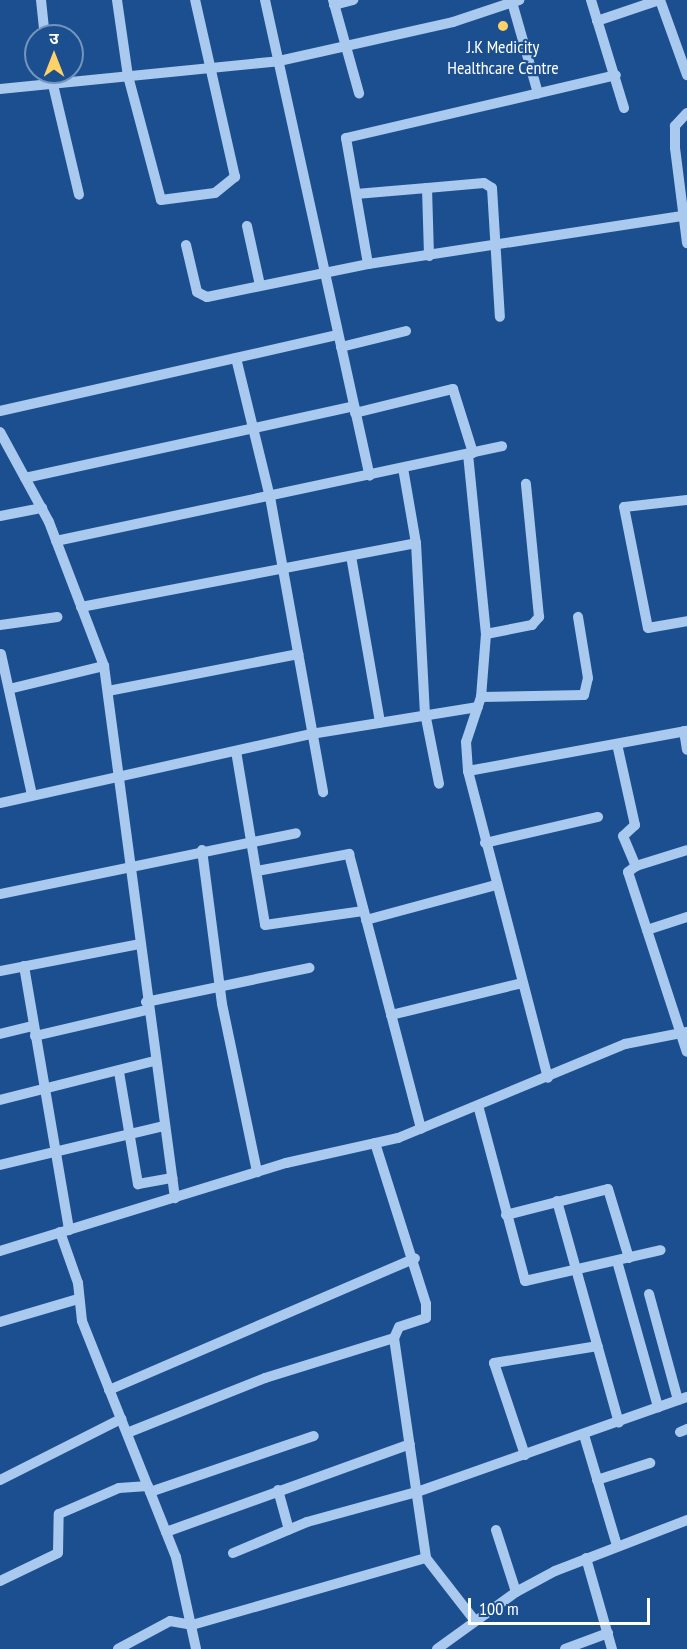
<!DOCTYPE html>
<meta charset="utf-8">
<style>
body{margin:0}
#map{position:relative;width:687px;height:1649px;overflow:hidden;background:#1b4f8f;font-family:"PT Sans Narrow","Noto Sans Devanagari",sans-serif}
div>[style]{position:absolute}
.minor>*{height:10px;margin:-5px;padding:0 5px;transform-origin:5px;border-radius:5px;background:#a9c9ee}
.dots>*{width:16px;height:16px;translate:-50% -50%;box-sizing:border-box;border:3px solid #1b4f8f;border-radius:50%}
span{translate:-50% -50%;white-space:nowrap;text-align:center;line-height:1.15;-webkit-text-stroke:4.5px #1b4f8f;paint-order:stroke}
.poi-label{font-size:18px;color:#fff}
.north{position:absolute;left:24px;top:24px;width:60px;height:60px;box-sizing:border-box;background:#1b4f8f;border:2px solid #7695bc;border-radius:50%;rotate:0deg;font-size:16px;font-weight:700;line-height:24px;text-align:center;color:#fff}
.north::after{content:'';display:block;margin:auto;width:21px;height:27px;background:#ffd166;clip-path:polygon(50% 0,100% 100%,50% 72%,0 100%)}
.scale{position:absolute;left:468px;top:1598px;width:182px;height:27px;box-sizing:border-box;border:3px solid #fff;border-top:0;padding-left:8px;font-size:18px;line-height:21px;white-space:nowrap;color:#fff;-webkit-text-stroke:4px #1b4f8f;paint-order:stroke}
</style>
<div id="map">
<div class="minor">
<div style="left:41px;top:0;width:36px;rotate:84deg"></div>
<div style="left:117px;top:0;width:77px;rotate:81.8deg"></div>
<div style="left:128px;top:76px;width:128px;rotate:75.1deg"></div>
<div style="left:161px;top:200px;width:54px;rotate:-7.4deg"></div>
<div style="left:215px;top:193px;width:26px;rotate:-39deg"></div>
<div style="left:235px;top:177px;width:181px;rotate:-102.7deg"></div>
<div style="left:265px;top:0;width:487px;rotate:77.6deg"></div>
<div style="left:333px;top:0;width:97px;rotate:74.4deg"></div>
<div style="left:591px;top:0;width:113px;rotate:73deg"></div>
<div style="left:660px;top:0;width:80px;rotate:70.2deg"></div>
<div style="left:512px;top:2px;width:95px;rotate:74.1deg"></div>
<div style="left:334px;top:5px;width:20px;rotate:-15deg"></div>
<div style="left:597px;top:21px;width:65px;rotate:-18.7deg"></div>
<div style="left:50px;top:72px;width:126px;rotate:76.7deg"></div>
<div style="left:0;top:89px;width:280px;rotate:-5.7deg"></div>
<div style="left:279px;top:61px;width:178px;rotate:-12.6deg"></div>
<div style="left:453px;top:22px;width:70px;rotate:-18.4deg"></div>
<div style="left:687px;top:113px;width:18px;rotate:133deg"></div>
<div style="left:675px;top:126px;width:22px;rotate:90deg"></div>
<div style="left:675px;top:148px;width:96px;rotate:82.8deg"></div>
<div style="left:427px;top:188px;width:57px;rotate:-5deg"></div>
<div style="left:484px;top:183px;width:9px;rotate:32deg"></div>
<div style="left:492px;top:188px;width:129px;rotate:86.5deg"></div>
<div style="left:356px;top:194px;width:71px;rotate:-4.8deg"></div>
<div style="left:427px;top:188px;width:68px;rotate:88.3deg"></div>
<div style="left:247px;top:226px;width:60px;rotate:77.6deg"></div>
<div style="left:186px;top:245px;width:48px;rotate:76.8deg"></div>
<div style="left:197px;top:292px;width:11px;rotate:27deg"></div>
<div style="left:207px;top:297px;width:164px;rotate:-11.6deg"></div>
<div style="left:368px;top:264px;width:316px;rotate:-8.7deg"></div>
<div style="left:368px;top:264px;width:128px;rotate:-99.9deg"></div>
<div style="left:346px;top:138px;width:277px;rotate:-13.1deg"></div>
<div style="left:341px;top:347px;width:67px;rotate:-13.8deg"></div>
<div style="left:236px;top:358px;width:143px;rotate:76.3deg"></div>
<div style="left:270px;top:497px;width:300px;rotate:79.8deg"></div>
<div style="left:0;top:411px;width:346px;rotate:-12.7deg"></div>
<div style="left:355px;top:413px;width:101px;rotate:-13.8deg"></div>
<div style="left:453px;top:389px;width:67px;rotate:72.6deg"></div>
<div style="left:0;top:432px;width:102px;rotate:61.4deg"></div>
<div style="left:49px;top:522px;width:154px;rotate:69.1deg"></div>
<div style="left:104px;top:666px;width:537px;rotate:82.4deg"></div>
<div style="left:468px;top:454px;width:181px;rotate:84.3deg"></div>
<div style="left:486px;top:634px;width:63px;rotate:94.5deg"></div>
<div style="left:481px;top:697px;width:47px;rotate:108.4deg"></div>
<div style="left:466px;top:742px;width:29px;rotate:86deg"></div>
<div style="left:468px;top:771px;width:317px;rotate:75.4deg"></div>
<div style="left:403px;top:468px;width:76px;rotate:80.2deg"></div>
<div style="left:416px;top:543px;width:170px;rotate:87deg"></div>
<div style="left:425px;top:713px;width:72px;rotate:78.8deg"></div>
<div style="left:25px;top:478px;width:337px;rotate:-12.3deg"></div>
<div style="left:687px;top:500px;width:63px;rotate:173.7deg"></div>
<div style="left:624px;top:507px;width:123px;rotate:78.8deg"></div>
<div style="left:648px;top:628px;width:40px;rotate:-10deg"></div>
<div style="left:0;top:516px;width:43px;rotate:-10.8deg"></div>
<div style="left:56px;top:541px;width:456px;rotate:-12deg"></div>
<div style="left:351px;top:556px;width:169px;rotate:80.1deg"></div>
<div style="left:81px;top:607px;width:341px;rotate:-10.8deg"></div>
<div style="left:0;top:625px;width:58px;rotate:-8deg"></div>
<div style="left:486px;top:634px;width:47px;rotate:-11.1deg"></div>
<div style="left:532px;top:625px;width:11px;rotate:-49deg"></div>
<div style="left:539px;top:617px;width:134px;rotate:-95.6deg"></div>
<div style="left:1px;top:654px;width:144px;rotate:77.6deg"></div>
<div style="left:9px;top:689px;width:98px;rotate:-13.6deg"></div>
<div style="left:108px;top:691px;width:194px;rotate:-11deg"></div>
<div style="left:481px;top:697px;width:103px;rotate:-1.1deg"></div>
<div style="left:584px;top:695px;width:17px;rotate:-77deg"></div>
<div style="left:588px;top:678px;width:62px;rotate:-99.3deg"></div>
<div style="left:684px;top:731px;width:19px;rotate:81deg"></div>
<div style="left:617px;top:744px;width:83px;rotate:77.5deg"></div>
<div style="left:635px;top:825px;width:16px;rotate:137deg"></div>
<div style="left:623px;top:836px;width:33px;rotate:67deg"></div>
<div style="left:636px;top:866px;width:10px;rotate:143deg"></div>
<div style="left:628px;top:872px;width:189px;rotate:71.9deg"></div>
<div style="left:236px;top:751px;width:176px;rotate:80.5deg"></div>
<div style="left:265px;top:925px;width:99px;rotate:-8.1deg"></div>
<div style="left:468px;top:771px;width:223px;rotate:-10.4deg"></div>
<div style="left:0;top:803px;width:319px;rotate:-12.5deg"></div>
<div style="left:311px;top:734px;width:169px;rotate:-9.2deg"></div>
<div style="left:485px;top:843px;width:116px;rotate:-13deg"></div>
<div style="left:202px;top:850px;width:155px;rotate:82.6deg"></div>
<div style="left:222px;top:1004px;width:172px;rotate:78.2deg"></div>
<div style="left:636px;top:866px;width:53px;rotate:-17.4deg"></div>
<div style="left:257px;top:871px;width:94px;rotate:-10.5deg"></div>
<div style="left:349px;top:854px;width:284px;rotate:75.3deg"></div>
<div style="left:0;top:894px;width:302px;rotate:-11.6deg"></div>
<div style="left:366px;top:920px;width:135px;rotate:-15.1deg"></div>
<div style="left:647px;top:930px;width:42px;rotate:-18deg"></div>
<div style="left:24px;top:966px;width:268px;rotate:80.3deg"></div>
<div style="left:0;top:971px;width:143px;rotate:-10.9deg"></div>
<div style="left:146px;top:1002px;width:167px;rotate:-11.8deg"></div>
<div style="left:391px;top:1015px;width:135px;rotate:-13.7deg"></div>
<div style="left:0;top:1034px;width:34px;rotate:-14deg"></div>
<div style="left:35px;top:1036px;width:115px;rotate:-13.1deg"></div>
<div style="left:119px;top:1072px;width:114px;rotate:80.4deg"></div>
<div style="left:138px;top:1184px;width:35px;rotate:-10deg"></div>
<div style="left:0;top:1100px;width:159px;rotate:-14.2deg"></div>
<div style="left:479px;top:1109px;width:178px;rotate:75deg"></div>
<div style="left:525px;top:1281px;width:139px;rotate:-12.8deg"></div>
<div style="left:375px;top:1143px;width:169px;rotate:72.4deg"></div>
<div style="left:426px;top:1304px;width:14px;rotate:90deg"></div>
<div style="left:426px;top:1318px;width:28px;rotate:162deg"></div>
<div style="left:399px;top:1327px;width:12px;rotate:114deg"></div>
<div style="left:0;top:1165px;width:169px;rotate:-13.4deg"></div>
<div style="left:557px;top:1201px;width:230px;rotate:74.4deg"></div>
<div style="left:506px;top:1215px;width:105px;rotate:-14.3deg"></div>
<div style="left:608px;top:1189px;width:72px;rotate:73.1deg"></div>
<div style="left:60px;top:1232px;width:54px;rotate:70.6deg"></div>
<div style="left:78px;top:1283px;width:38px;rotate:84deg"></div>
<div style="left:82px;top:1321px;width:254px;rotate:68.3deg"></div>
<div style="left:176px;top:1557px;width:94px;rotate:77.7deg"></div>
<div style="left:0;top:1251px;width:299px;rotate:-17.1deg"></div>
<div style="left:286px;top:1163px;width:115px;rotate:-12.6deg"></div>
<div style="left:398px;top:1138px;width:246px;rotate:-22.5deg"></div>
<div style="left:625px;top:1044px;width:63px;rotate:-11deg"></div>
<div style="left:617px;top:1261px;width:152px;rotate:74.3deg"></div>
<div style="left:649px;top:1294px;width:110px;rotate:74.7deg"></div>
<div style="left:0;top:1322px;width:81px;rotate:-16.4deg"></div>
<div style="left:109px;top:1390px;width:333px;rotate:-23.3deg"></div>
<div style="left:680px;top:1432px;width:8px;rotate:-23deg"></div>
<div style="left:127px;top:1433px;width:149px;rotate:-21.7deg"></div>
<div style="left:265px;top:1378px;width:135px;rotate:-17.2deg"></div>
<div style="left:394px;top:1338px;width:222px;rotate:81.7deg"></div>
<div style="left:584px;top:1435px;width:116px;rotate:73.4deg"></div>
<div style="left:525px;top:1455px;width:97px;rotate:-108.6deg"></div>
<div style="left:494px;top:1363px;width:105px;rotate:-9.3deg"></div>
<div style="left:0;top:1480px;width:136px;rotate:-26.8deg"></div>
<div style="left:597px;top:1480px;width:56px;rotate:-17.8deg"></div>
<div style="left:278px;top:1490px;width:41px;rotate:74.6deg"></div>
<div style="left:150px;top:1492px;width:173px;rotate:-18.9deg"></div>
<div style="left:496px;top:1530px;width:65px;rotate:72.1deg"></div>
<div style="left:166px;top:1532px;width:259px;rotate:-19.8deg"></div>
<div style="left:233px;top:1553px;width:80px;rotate:-22.7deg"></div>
<div style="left:307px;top:1522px;width:114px;rotate:-15.3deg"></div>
<div style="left:417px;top:1492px;width:286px;rotate:-19.4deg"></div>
<div style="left:586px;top:1558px;width:95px;rotate:74.1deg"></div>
<div style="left:0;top:1581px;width:64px;rotate:-25.8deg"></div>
<div style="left:58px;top:1553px;width:39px;rotate:-89deg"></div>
<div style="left:59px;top:1514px;width:65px;rotate:-23.4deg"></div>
<div style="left:119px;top:1488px;width:29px;rotate:-4deg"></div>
<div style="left:118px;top:1649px;width:59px;rotate:-28.3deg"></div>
<div style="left:170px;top:1621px;width:22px;rotate:10deg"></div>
<div style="left:192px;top:1625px;width:243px;rotate:-16deg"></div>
<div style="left:426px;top:1558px;width:80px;rotate:52.1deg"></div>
<div style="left:437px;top:1649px;width:97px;rotate:-35.8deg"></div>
<div style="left:516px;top:1592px;width:44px;rotate:-28.3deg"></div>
<div style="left:555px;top:1571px;width:142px;rotate:-21.1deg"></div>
<div style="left:565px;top:1649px;width:46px;rotate:-20.4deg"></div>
</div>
<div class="dots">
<div style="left:503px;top:26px;background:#ffd166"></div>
</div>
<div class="poi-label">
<span style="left:503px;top:58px">J.K Medicity<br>Healthcare Centre</span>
</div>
<div class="north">उ</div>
<div class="scale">100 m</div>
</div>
